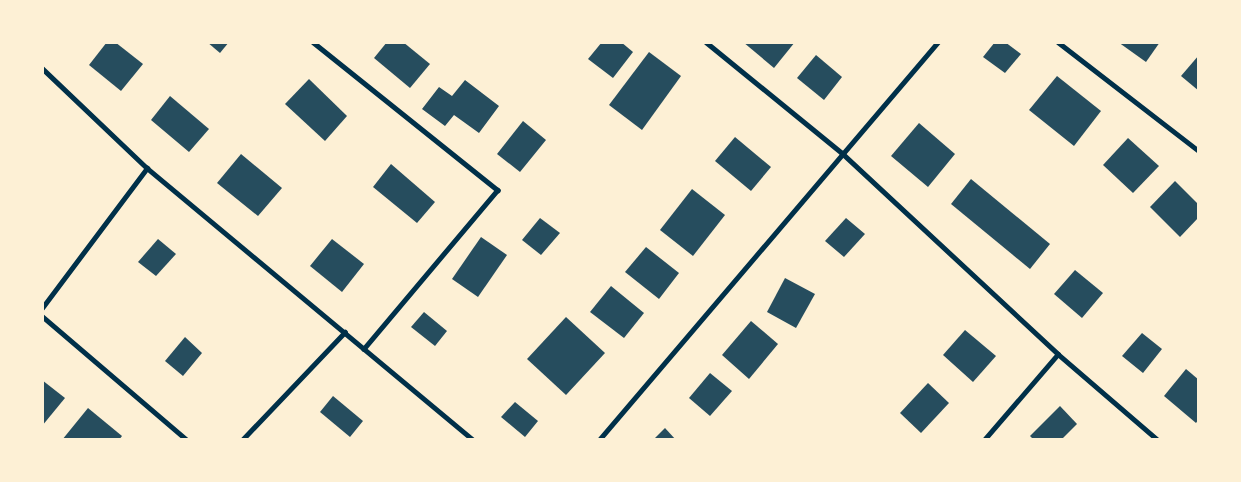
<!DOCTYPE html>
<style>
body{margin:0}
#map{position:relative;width:1241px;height:482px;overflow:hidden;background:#fdf0d5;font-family:Spectral,serif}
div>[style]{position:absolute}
.building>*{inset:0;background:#264d5e}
.service>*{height:4.5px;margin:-2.25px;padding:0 2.25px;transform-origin:2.25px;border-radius:2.25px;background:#003049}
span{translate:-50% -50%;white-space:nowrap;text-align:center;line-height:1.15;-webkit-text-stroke:4.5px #fdf0d5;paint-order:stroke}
.frame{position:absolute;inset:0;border:44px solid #fdf0d5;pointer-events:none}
</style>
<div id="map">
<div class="building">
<div style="clip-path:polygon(107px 42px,115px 42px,143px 64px,121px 91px,89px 65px)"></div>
<div style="clip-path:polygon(207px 42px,229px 42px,220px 53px)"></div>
<div style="clip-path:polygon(387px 42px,403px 42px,430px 64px,410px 88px,374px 58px)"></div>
<div style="clip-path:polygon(602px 42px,621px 42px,633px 52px,613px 78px,588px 59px)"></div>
<div style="clip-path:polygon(743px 42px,795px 42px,774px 68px)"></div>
<div style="clip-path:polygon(995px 42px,1005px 42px,1021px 54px,1005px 73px,983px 57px)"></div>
<div style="clip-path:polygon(1118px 42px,1160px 42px,1146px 62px)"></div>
<div style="clip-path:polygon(649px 52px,681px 76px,642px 130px,609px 105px)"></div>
<div style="clip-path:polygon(816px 55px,842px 77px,824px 100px,797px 78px)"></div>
<div style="clip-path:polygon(1199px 55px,1199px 91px,1181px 76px)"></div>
<div style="clip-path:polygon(1057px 76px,1101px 111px,1074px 146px,1029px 110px)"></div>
<div style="clip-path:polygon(309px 79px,347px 116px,325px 141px,285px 104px)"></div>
<div style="clip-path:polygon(465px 80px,499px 106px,479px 133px,454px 115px,445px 126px,422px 109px,439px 87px,452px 96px)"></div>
<div style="clip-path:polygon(170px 96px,209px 129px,189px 152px,151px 120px)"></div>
<div style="clip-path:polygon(523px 121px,546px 140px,520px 172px,497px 154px)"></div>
<div style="clip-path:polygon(919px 123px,955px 154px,928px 187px,891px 156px)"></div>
<div style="clip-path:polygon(735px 137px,771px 167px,751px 191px,715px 161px)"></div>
<div style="clip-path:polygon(1128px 138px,1159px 166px,1133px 193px,1103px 165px)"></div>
<div style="clip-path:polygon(241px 154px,282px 188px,258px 216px,217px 183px)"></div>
<div style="clip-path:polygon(391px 164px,435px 202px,417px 223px,373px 187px)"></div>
<div style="clip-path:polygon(971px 179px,1050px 244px,1030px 269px,951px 204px)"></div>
<div style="clip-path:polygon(1175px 181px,1199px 205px,1199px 217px,1180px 237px,1150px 207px)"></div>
<div style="clip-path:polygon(692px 189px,725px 215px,693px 256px,660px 230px)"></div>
<div style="clip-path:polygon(540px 218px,560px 233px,541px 255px,522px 240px)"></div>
<div style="clip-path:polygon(846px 218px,865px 234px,844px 257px,825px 241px)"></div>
<div style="clip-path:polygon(481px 237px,507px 255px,478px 297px,452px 279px)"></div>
<div style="clip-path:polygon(158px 239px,176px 254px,156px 276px,138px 262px)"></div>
<div style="clip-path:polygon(332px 239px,364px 264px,342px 292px,310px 266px)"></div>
<div style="clip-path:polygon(646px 247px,679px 273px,659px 299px,625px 272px)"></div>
<div style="clip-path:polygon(1075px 270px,1103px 293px,1082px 318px,1054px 294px)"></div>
<div style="clip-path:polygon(785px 278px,815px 294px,796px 328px,767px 312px)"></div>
<div style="clip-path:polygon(611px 286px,644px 313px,624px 338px,590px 312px)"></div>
<div style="clip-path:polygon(424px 312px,447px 331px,435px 346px,411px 327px)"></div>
<div style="clip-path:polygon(566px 317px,605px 353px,566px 395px,527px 359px)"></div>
<div style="clip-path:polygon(751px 321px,778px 344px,749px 379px,722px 355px)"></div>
<div style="clip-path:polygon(965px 330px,996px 356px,973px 382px,943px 355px)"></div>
<div style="clip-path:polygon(1142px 333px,1162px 349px,1143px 373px,1122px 356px)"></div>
<div style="clip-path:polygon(185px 337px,202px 353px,183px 376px,165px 361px)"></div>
<div style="clip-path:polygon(1186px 369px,1199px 380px,1199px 419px,1196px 423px,1164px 396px)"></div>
<div style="clip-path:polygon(710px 373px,732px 391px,710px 416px,689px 398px)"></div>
<div style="clip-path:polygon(42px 380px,65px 398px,42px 426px)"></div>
<div style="clip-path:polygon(928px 383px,949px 403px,921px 433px,900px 413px)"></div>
<div style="clip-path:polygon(333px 396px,363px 421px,350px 437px,320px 412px)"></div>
<div style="clip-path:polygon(515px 402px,538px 421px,525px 437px,501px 417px)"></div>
<div style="clip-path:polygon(1060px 406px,1077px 424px,1061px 440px,1034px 440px,1030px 436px)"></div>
<div style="clip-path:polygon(88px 408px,122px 436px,119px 440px,62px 440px)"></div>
<div style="clip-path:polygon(665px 428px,676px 440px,653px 440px)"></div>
</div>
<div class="service">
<div style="left:313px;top:42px;width:237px;rotate:38.7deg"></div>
<div style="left:498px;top:190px;width:208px;rotate:130.1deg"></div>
<div style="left:706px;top:42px;width:176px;rotate:39.2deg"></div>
<div style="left:842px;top:153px;width:295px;rotate:42.9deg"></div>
<div style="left:1058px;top:354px;width:132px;rotate:40.7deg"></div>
<div style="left:1058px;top:42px;width:178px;rotate:37.7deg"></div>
<div style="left:42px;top:68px;width:145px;rotate:43.6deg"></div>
<div style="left:147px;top:168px;width:425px;rotate:39.8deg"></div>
<div style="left:42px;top:308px;width:175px;rotate:-53.1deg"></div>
<div style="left:42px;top:316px;width:191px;rotate:40.5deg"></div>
<div style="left:242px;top:440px;width:149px;rotate:-46.4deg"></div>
<div style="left:599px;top:440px;width:523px;rotate:-49.58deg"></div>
<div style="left:984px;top:440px;width:113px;rotate:-49.3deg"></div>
</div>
<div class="frame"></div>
</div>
